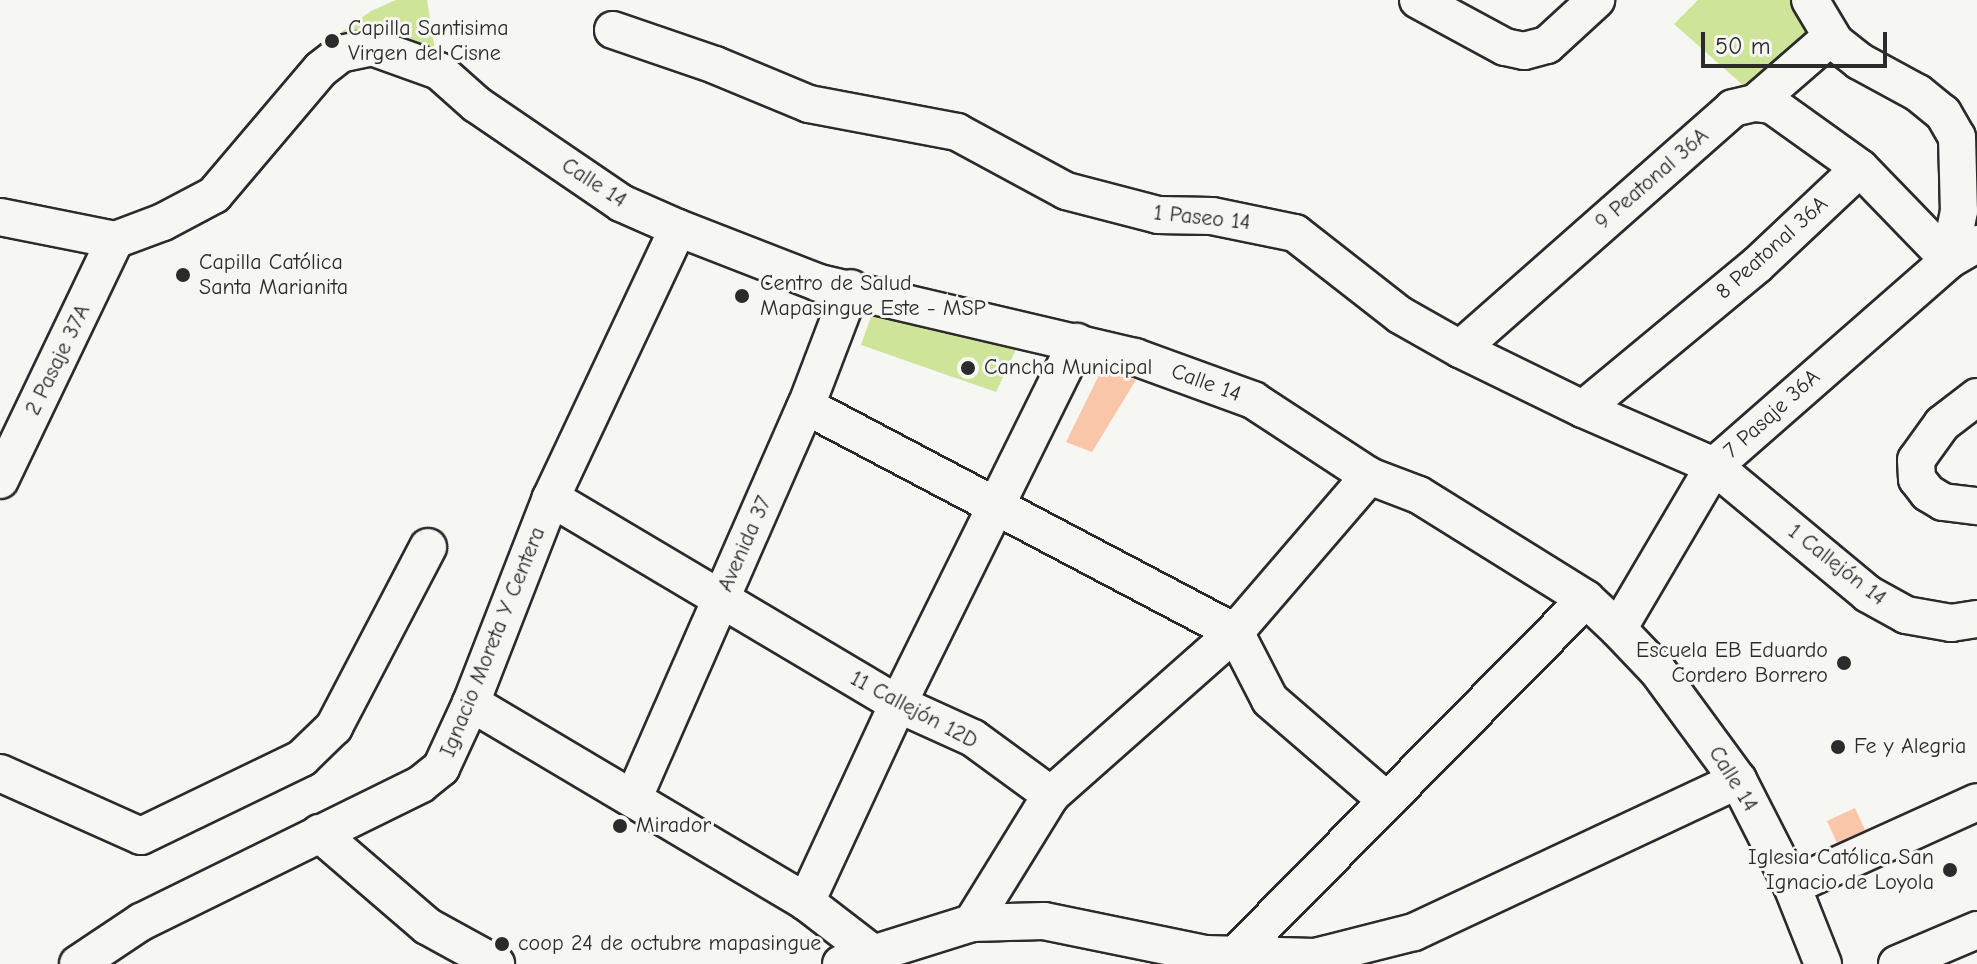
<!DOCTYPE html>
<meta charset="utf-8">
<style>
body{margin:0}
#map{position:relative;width:1977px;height:964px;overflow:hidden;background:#f6f6f2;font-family:"Comic Neue",sans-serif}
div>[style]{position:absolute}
.green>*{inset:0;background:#cde499}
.building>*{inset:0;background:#fac6aa}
.roads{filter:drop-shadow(2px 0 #2b2b2b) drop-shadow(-2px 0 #2b2b2b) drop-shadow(0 2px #2b2b2b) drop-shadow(0 -2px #2b2b2b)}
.minor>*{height:36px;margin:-18px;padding:0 18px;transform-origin:18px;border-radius:18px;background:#f6f6f2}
.dots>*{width:22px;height:22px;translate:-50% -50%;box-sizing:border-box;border:4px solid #f6f6f2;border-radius:50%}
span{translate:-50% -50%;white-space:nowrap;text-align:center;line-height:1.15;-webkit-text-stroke:6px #f6f6f2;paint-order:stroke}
.poi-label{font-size:22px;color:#2b2b2b}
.left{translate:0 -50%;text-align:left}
.right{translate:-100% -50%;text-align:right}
.street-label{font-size:22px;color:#2b2b2b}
.scale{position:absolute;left:1701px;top:32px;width:186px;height:36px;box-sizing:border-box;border:4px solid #2b2b2b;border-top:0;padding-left:10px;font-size:24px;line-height:28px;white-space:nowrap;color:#2b2b2b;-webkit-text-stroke:6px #f6f6f2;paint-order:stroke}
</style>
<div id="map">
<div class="green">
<div style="clip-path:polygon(396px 0,427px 0,435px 50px,432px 55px,341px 42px,336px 36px,371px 11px)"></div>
<div style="clip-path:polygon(1698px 0,1791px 0,1815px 29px,1745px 87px,1674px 24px)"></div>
<div style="clip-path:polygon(874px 308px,1018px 345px,996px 392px,861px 345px)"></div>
</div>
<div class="building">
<div style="clip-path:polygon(1101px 371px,1136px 380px,1092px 452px,1066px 442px)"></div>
<div style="clip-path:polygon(1855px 808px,1865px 830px,1837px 843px,1827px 821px)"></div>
</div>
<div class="roads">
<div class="minor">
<div style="left:1418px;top:0;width:99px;rotate:28.4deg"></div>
<div style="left:1505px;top:47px;width:19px;rotate:12deg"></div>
<div style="left:1524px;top:51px;width:24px;rotate:-15deg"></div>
<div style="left:1547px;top:45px;width:67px;rotate:-42.6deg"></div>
<div style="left:1810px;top:0;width:49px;rotate:59.2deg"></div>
<div style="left:1835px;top:42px;width:31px;rotate:38deg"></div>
<div style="left:1859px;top:61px;width:67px;rotate:28.5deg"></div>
<div style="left:1918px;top:93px;width:32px;rotate:39deg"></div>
<div style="left:1943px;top:113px;width:28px;rotate:60deg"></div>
<div style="left:1957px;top:137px;width:74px;rotate:88.5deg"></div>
<div style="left:1959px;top:211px;width:50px;rotate:101.5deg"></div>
<div style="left:613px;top:30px;width:108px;rotate:18.9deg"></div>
<div style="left:715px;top:65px;width:102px;rotate:22.5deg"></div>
<div style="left:809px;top:104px;width:151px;rotate:10.7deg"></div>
<div style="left:957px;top:132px;width:124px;rotate:28.4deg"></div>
<div style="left:1066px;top:191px;width:95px;rotate:14.6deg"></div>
<div style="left:1158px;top:215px;width:54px;rotate:1.1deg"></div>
<div style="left:1212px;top:216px;width:85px;rotate:11.6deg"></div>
<div style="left:1295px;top:233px;width:133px;rotate:38deg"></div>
<div style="left:1400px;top:315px;width:69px;rotate:29.5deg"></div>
<div style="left:1460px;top:349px;width:137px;rotate:26deg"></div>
<div style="left:1583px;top:409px;width:143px;rotate:23.5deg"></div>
<div style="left:1714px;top:466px;width:200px;rotate:39.7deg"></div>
<div style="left:1868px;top:594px;width:43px;rotate:28.9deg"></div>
<div style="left:1906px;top:615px;width:46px;rotate:10.1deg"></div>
<div style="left:1951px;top:623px;width:26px;rotate:-9deg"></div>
<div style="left:1755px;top:103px;width:101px;rotate:-41deg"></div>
<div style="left:0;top:217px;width:117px;rotate:11.3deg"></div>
<div style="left:115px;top:240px;width:51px;rotate:-20.6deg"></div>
<div style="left:163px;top:222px;width:58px;rotate:-27.9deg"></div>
<div style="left:214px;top:195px;width:165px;rotate:-49.7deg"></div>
<div style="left:321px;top:69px;width:24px;rotate:-38deg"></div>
<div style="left:340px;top:54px;width:33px;rotate:-12deg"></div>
<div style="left:372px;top:47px;width:71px;rotate:19.7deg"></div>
<div style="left:439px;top:71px;width:50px;rotate:41.7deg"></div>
<div style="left:476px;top:104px;width:176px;rotate:34.3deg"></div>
<div style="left:621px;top:203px;width:62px;rotate:23.7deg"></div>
<div style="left:678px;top:228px;width:151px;rotate:21.3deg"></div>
<div style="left:819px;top:283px;width:325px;rotate:13.2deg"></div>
<div style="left:1135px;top:357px;width:126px;rotate:20deg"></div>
<div style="left:1253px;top:400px;width:139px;rotate:33.2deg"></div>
<div style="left:1369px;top:476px;width:53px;rotate:20.8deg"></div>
<div style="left:1419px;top:495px;width:197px;rotate:31.9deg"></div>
<div style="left:1586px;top:599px;width:44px;rotate:43.2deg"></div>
<div style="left:1618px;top:629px;width:58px;rotate:46.4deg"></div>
<div style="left:1658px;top:671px;width:135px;rotate:53.7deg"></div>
<div style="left:1738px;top:780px;width:119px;rotate:63deg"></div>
<div style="left:1792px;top:886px;width:84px;rotate:68.3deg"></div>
<div style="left:1460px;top:349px;width:364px;rotate:-41.4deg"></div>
<div style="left:1733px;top:108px;width:23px;rotate:-13deg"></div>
<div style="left:1755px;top:103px;width:17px;rotate:7deg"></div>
<div style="left:1772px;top:105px;width:108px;rotate:35.6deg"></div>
<div style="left:1977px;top:397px;width:44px;rotate:142.4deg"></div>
<div style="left:1942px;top:424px;width:44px;rotate:125.8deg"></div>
<div style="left:1916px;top:460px;width:19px;rotate:87deg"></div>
<div style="left:1917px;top:479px;width:18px;rotate:52deg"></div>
<div style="left:1928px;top:493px;width:17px;rotate:31deg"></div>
<div style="left:1943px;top:502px;width:34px;rotate:7deg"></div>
<div style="left:806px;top:406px;width:485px;rotate:27.8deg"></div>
<div style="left:1235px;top:632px;width:76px;rotate:62.8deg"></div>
<div style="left:1270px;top:700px;width:153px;rotate:40.8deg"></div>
<div style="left:1583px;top:409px;width:226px;rotate:-39.6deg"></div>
<div style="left:1757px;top:265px;width:141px;rotate:-43.3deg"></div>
<div style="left:1860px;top:168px;width:128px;rotate:45.9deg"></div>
<div style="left:0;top:480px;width:266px;rotate:-64.4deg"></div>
<div style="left:551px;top:498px;width:404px;rotate:30.7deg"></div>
<div style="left:898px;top:704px;width:82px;rotate:24.4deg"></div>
<div style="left:973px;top:738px;width:97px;rotate:36.2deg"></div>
<div style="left:1051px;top:795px;width:246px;rotate:-41.5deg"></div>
<div style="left:1235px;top:632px;width:206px;rotate:-49.3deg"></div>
<div style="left:1618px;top:629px;width:189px;rotate:-59.5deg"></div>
<div style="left:1714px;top:466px;width:313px;rotate:-41.2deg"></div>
<div style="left:1949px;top:260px;width:32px;rotate:-30deg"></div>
<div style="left:471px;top:703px;width:390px;rotate:30.7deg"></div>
<div style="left:806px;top:902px;width:82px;rotate:37.6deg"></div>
<div style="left:0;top:773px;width:154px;rotate:24.1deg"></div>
<div style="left:141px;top:836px;width:179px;rotate:-25.8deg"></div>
<div style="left:302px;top:758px;width:45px;rotate:-44.1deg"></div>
<div style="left:334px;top:727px;width:203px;rotate:-62.4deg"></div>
<div style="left:634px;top:797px;width:427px;rotate:-66.3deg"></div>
<div style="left:806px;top:406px;width:126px;rotate:-69.1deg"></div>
<div style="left:319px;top:833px;width:143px;rotate:40.7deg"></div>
<div style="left:427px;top:926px;width:79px;rotate:28.8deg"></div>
<div style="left:1792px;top:886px;width:203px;rotate:-24.4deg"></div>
<div style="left:806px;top:902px;width:218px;rotate:-65.1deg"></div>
<div style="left:898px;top:704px;width:404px;rotate:-63.7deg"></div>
<div style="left:972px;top:923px;width:150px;rotate:-58.3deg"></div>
<div style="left:1234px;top:956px;width:501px;rotate:-45.4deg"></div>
<div style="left:78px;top:964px;width:76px;rotate:-33.7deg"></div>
<div style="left:141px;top:922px;width:312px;rotate:-26.2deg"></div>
<div style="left:421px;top:784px;width:26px;rotate:-39deg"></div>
<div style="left:441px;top:768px;width:72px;rotate:-65.2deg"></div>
<div style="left:471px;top:703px;width:220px;rotate:-68.7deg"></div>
<div style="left:551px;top:498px;width:298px;rotate:-64.8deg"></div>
<div style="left:841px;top:964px;width:137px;rotate:-17.4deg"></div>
<div style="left:972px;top:923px;width:72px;rotate:-1.6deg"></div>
<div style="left:1044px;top:921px;width:164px;rotate:11.6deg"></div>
<div style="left:1205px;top:954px;width:110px;rotate:1.6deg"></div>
<div style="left:1315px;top:957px;width:102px;rotate:-14.2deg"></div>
<div style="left:1414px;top:932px;width:358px;rotate:-25.1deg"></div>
<div style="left:1897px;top:964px;width:87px;rotate:-23deg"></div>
</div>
</div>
<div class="dots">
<div style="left:332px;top:41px;background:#2b2b2b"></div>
<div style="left:183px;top:275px;background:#2b2b2b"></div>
<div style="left:742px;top:296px;background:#2b2b2b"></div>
<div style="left:968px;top:368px;background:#2b2b2b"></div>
<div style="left:1844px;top:663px;background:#2b2b2b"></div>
<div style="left:1838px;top:747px;background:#2b2b2b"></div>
<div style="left:620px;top:826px;background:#2b2b2b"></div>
<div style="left:1950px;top:870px;background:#2b2b2b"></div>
<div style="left:502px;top:944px;background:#2b2b2b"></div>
</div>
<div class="poi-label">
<span class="left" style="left:348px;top:41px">Capilla Santisima<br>Virgen del Cisne</span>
<span class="left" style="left:199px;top:275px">Capilla Católica<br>Santa Marianita</span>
<span class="left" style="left:760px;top:296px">Centro de Salud<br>Mapasingue Este - MSP</span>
<span class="left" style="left:984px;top:368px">Cancha Municipal</span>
<span class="right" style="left:1828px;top:663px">Escuela EB Eduardo<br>Cordero Borrero</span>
<span class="left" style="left:1854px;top:747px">Fe y Alegria</span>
<span class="left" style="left:636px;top:826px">Mirador</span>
<span class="right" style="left:1934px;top:870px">Iglesia Católica San<br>Ignacio de Loyola</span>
<span class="left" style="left:518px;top:944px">coop 24 de octubre mapasingue</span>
</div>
<div class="street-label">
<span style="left:1652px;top:179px;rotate:-41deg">9 Peatonal 36A</span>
<span style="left:594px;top:183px;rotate:33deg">Calle 14</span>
<span style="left:1202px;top:218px;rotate:6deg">1 Paseo 14</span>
<span style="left:1772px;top:248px;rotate:-42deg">8 Peatonal 36A</span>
<span style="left:58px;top:360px;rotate:-64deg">2 Pasaje 37A</span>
<span style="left:1206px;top:383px;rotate:20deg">Calle 14</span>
<span style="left:1772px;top:414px;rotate:-42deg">7 Pasaje 36A</span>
<span style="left:745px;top:544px;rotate:-66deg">Avenida 37</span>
<span style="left:1837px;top:565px;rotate:38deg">1 Callejón 14</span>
<span style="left:493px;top:642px;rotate:-68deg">Ignacio Moreta Y Centera</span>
<span style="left:914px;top:710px;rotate:28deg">11 Callejón 12D</span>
<span style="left:1733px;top:779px;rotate:58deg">Calle 14</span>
</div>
<div class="scale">50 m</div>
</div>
